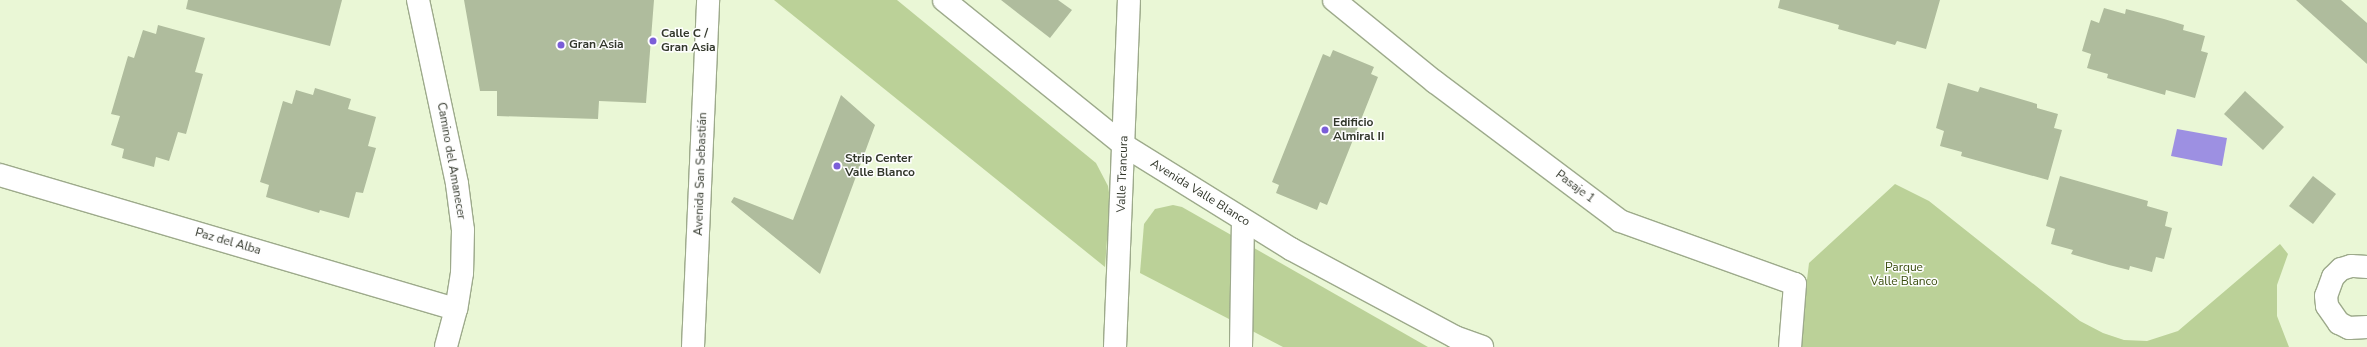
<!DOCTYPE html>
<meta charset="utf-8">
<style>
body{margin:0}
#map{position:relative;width:2367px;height:347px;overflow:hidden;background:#eaf7d6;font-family:"Nunito Sans",sans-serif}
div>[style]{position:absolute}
.green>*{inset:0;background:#bbd198}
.water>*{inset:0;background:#9d90e2}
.building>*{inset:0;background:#afbc9d}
.roads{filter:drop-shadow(1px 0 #9daa8b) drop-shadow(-1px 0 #9daa8b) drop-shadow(0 1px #9daa8b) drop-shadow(0 -1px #9daa8b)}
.minor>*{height:22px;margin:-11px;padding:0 11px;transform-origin:11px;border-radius:11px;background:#fff}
.major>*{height:22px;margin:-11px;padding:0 11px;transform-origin:11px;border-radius:11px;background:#fff}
.dots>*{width:11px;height:11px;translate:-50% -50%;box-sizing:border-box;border:2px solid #fefefe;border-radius:50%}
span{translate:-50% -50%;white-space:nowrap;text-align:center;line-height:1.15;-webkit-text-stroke:3px #fefefe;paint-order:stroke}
.poi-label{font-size:12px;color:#32372b;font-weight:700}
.left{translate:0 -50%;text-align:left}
.street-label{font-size:12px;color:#32372b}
.park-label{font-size:12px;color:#384c0c}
</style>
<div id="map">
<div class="green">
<div style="clip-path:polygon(774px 0,897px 0,1096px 163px,1108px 186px,1110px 199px,1105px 267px)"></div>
<div style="clip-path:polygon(1895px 184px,1929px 201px,2080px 321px,2103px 333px,2124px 340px,2147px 341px,2178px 331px,2280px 244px,2288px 254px,2277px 285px,2277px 316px,2289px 347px,1799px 347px,1809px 263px)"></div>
<div style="clip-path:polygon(1173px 205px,1182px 207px,1428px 347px,1283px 347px,1140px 273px,1144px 224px,1155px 209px)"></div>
</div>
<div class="water">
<div style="clip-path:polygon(2177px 129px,2227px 138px,2222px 166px,2171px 156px)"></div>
</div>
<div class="building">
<div style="clip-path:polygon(188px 0,342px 0,330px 46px,186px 9px)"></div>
<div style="clip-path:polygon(464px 0,654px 0,646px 103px,599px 101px,598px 119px,497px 116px,497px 91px,480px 91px)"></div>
<div style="clip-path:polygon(1001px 0,1058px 0,1072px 10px,1050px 38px)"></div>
<div style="clip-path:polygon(1780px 0,1940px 0,1926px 49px,1897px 41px,1895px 45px,1838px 29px,1839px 25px,1778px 8px)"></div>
<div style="clip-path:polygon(2296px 0,2341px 0,2367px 23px,2367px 64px)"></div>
<div style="clip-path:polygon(2104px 8px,2125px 14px,2126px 9px,2164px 19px,2184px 25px,2183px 30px,2205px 36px,2201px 51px,2208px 53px,2195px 98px,2166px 90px,2165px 95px,2107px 78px,2108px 74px,2087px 68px,2091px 54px,2082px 51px,2091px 20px,2099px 23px)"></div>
<div style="clip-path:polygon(158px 25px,205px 38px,195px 72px,203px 74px,186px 134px,178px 132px,169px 161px,156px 157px,154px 167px,122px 158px,124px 149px,111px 145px,120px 116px,111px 114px,128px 56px,134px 58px,143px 30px,156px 34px)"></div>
<div style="clip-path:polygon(1333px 50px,1374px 67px,1371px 74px,1378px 77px,1327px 205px,1320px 202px,1317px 210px,1276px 193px,1279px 185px,1272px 182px,1323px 54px,1330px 57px)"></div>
<div style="clip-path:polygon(1948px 83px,1978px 92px,1980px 87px,2037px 104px,2037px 108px,2058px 114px,2054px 128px,2062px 130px,2048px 180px,1961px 156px,1962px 152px,1940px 146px,1944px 131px,1936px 128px)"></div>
<div style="clip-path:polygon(315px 88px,351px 99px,348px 109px,376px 117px,368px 146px,376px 148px,363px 193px,356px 192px,349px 218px,320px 210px,319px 213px,266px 197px,269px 185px,260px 182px,283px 101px,292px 104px,296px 90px,313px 95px)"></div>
<div style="clip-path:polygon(2245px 91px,2284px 127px,2263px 150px,2224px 114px)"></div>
<div style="clip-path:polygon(841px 95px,875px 125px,820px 274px,731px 202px,734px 197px,793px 220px)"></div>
<div style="clip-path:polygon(2060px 176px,2148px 201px,2147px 206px,2168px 212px,2165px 226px,2172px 228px,2164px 259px,2156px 257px,2152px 272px,2130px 266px,2129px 270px,2109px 265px,2071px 254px,2073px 250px,2051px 244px,2055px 229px,2046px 226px)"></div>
<div style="clip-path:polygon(2313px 176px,2336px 194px,2313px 224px,2289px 206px)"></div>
</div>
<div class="roads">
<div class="minor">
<div style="left:418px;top:0;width:188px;rotate:78deg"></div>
<div style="left:457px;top:184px;width:46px;rotate:82.6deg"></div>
<div style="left:463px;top:230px;width:43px;rotate:91.3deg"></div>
<div style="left:462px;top:273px;width:36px;rotate:99deg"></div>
<div style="left:456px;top:309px;width:39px;rotate:105deg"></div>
<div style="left:944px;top:0;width:233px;rotate:38.9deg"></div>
<div style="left:1125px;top:146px;width:195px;rotate:31.8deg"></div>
<div style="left:1291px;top:249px;width:186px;rotate:28.2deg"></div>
<div style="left:1455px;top:337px;width:29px;rotate:20deg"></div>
<div style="left:1334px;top:0;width:130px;rotate:39.1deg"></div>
<div style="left:1435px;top:82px;width:231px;rotate:36.9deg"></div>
<div style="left:1620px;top:221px;width:186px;rotate:19.8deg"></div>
<div style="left:1795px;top:284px;width:63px;rotate:94.5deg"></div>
<div style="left:0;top:175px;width:475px;rotate:16.4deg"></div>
<div style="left:2367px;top:267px;width:16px;rotate:-176deg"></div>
<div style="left:2351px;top:266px;width:10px;rotate:163deg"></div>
<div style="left:2341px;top:269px;width:11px;rotate:135deg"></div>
<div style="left:2333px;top:277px;width:20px;rotate:110deg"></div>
<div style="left:2326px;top:296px;width:10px;rotate:84deg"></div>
<div style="left:2327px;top:306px;width:21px;rotate:55deg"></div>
<div style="left:2339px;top:323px;width:11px;rotate:27deg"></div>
<div style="left:2349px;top:328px;width:18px;rotate:-3deg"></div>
<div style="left:1115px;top:347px;width:347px;rotate:-87.7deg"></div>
<div style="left:1241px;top:347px;width:126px;rotate:-89.1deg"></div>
</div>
<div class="major">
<div style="left:693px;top:347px;width:347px;rotate:-87.5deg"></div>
</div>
</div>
<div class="dots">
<div style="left:653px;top:41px;background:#7b5ed8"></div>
<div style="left:561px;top:45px;background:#7b5ed8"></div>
<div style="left:1325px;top:130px;background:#7b5ed8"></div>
<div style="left:837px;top:166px;background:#7b5ed8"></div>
</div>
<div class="poi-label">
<span class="left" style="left:661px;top:41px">Calle C /<br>Gran Asia</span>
<span class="left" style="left:569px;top:45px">Gran Asia</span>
<span class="left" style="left:1333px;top:130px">Edificio<br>Almiral II</span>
<span class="left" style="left:845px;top:166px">Strip Center<br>Valle Blanco</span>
</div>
<div class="street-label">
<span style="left:451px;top:161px;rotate:80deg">Camino del Amanecer</span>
<span style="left:701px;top:174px;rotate:-88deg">Avenida San Sebastián</span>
<span style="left:1123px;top:174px;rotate:-88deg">Valle Trancura</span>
<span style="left:1575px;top:187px;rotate:37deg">Pasaje 1</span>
<span style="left:1200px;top:193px;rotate:32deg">Avenida Valle Blanco</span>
<span style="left:228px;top:242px;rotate:16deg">Paz del Alba</span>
</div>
<div class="park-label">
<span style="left:1904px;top:275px">Parque<br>Valle Blanco</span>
</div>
</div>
